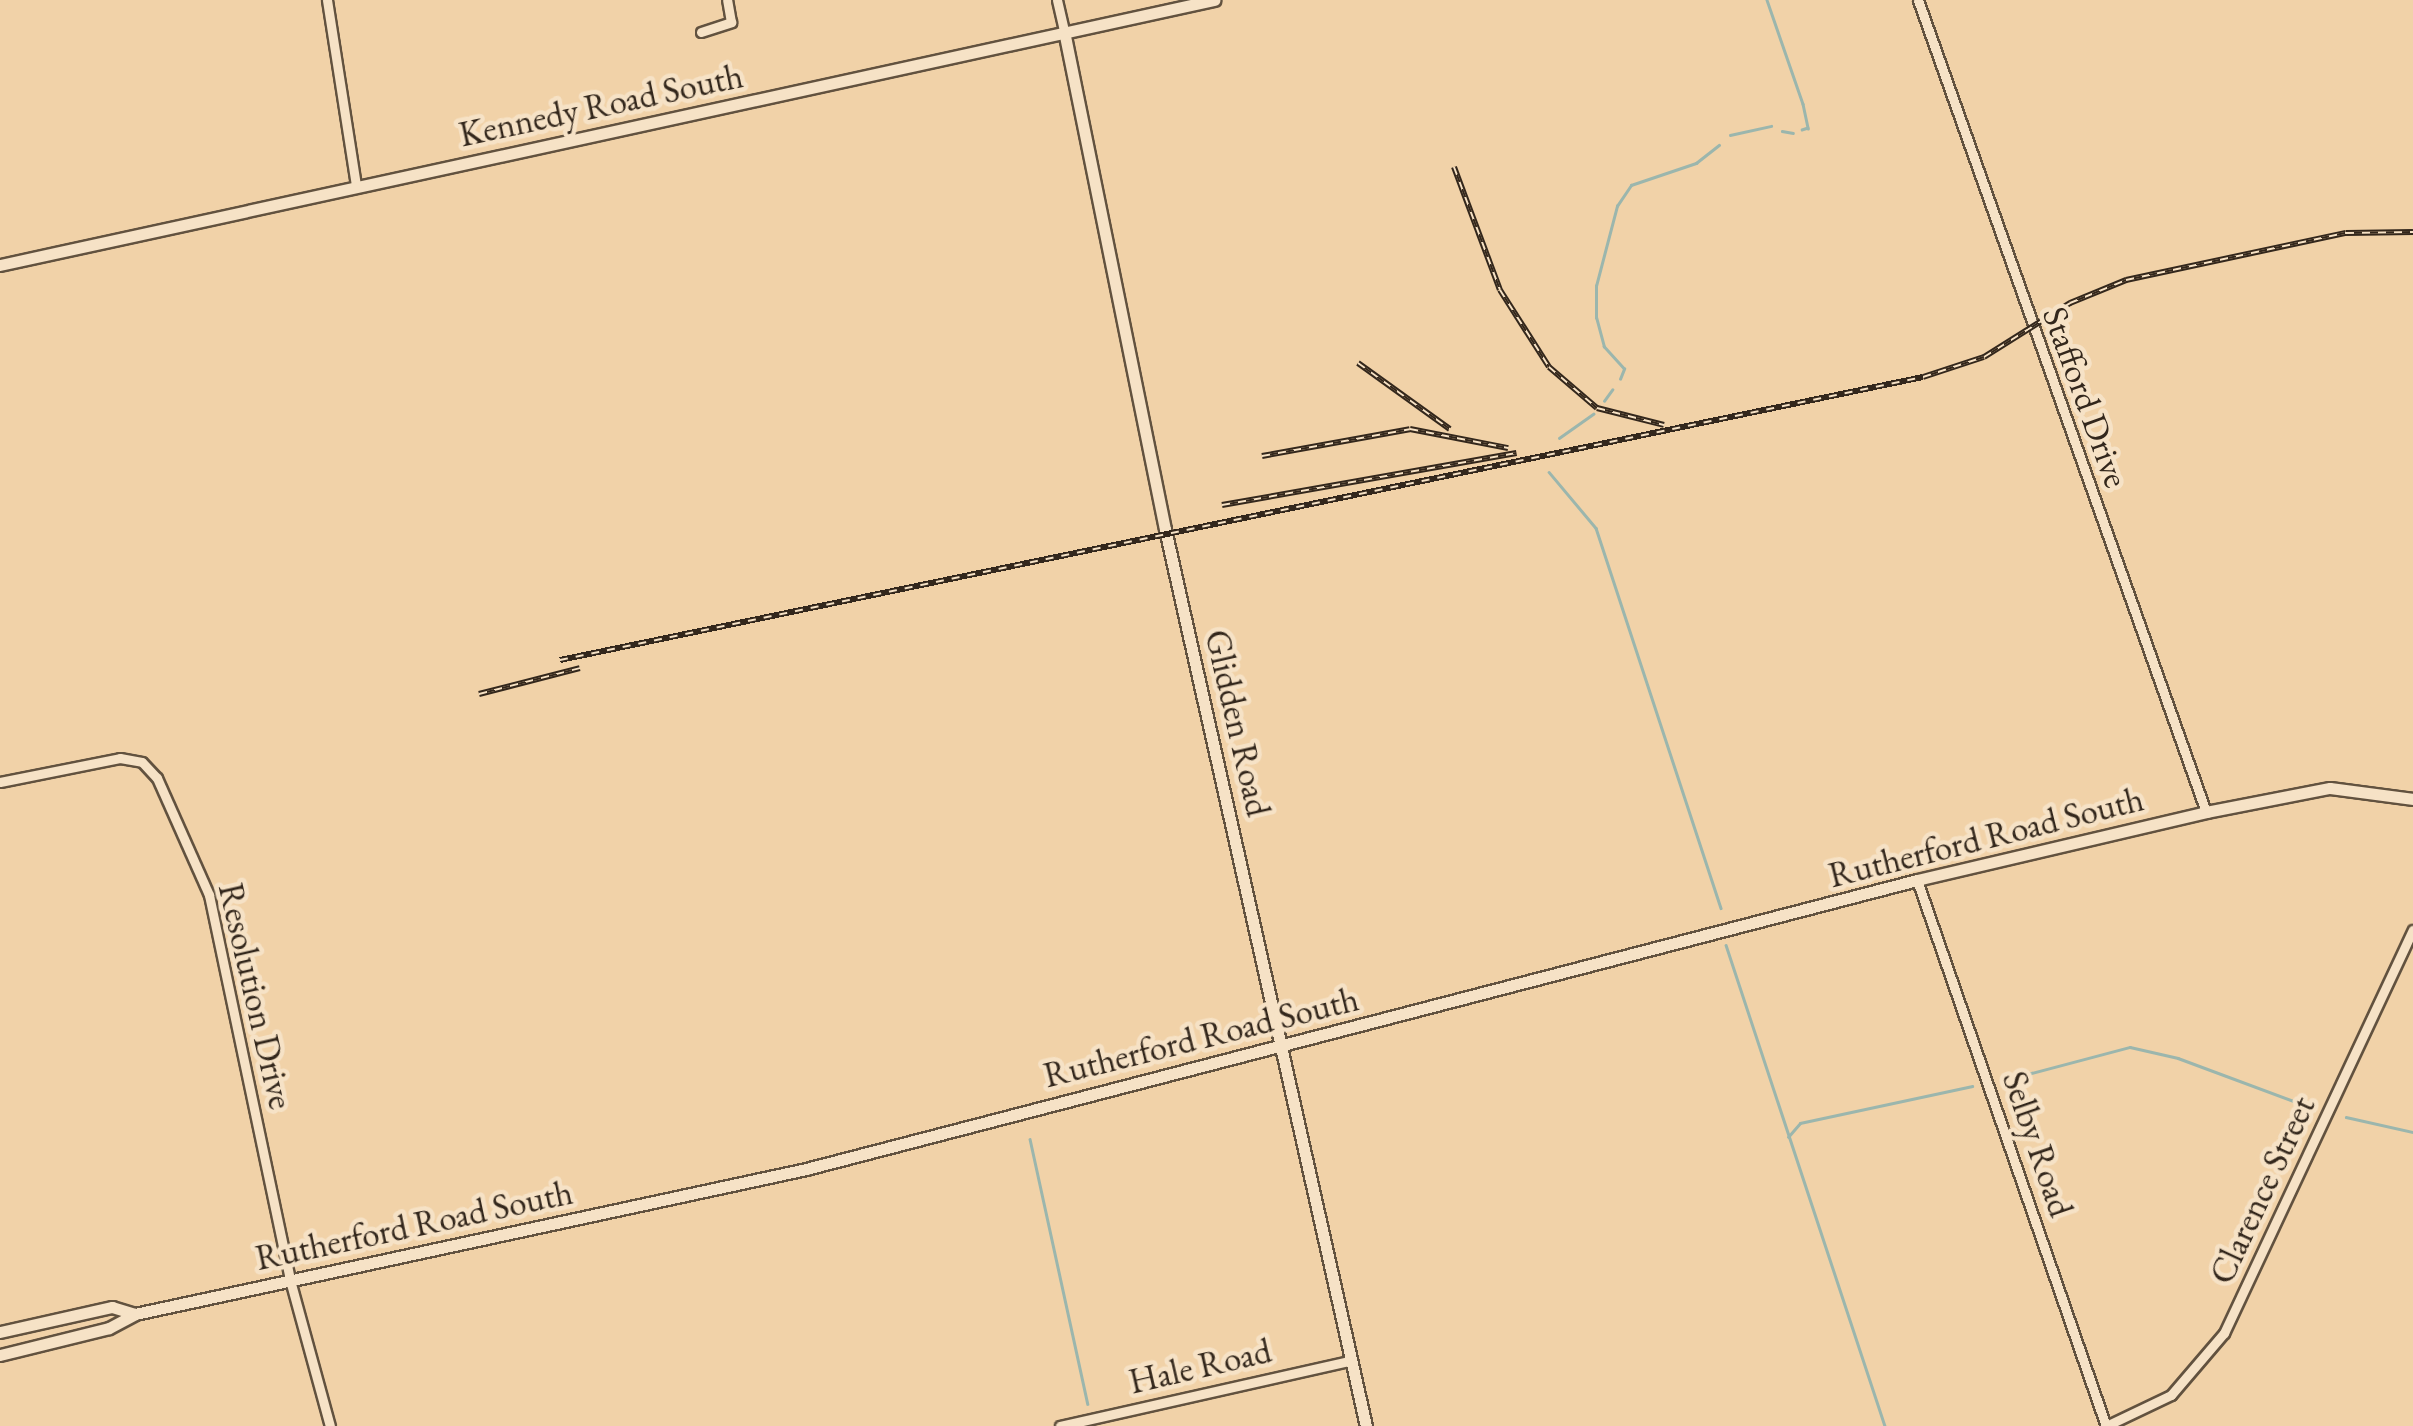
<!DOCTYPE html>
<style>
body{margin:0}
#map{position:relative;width:2413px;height:1426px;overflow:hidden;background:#f1d2a8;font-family:"EB Garamond",serif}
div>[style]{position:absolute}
.stream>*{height:2.5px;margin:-1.25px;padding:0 1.25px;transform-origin:1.25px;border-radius:1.25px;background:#9bb6ad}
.roads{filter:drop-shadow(2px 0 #62523f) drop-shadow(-2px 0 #62523f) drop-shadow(0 2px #62523f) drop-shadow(0 -2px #62523f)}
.street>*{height:9px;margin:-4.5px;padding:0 4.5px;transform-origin:4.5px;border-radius:4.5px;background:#f6e2c6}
.secondary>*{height:11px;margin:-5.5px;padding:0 5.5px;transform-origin:5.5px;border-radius:5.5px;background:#f6e2c6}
.rail>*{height:6px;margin-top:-3px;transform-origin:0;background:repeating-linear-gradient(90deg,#f6e2c6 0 8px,#33271c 0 16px);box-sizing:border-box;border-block:2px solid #33271c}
span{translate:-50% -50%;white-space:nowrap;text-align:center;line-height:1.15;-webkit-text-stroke:9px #f6e2c6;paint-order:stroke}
.street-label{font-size:35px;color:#33271c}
</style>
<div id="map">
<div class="stream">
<div style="left:1767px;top:0;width:110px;rotate:70.9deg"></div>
<div style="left:1803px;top:104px;width:25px;rotate:78deg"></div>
<div style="left:1808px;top:128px;width:6px;rotate:162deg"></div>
<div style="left:1782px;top:131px;width:11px;rotate:10deg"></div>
<div style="left:1730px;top:135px;width:42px;rotate:-12.4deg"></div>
<div style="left:1620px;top:379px;width:11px;rotate:-68deg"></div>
<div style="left:1624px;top:369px;width:30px;rotate:-132deg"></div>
<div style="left:1604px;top:347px;width:30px;rotate:-105deg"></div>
<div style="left:1596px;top:318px;width:32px;rotate:-90deg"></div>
<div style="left:1596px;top:286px;width:83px;rotate:-75.3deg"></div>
<div style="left:1617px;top:206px;width:25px;rotate:-56deg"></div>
<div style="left:1631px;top:185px;width:69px;rotate:-18.7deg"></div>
<div style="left:1696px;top:163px;width:29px;rotate:-38deg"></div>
<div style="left:1604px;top:401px;width:14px;rotate:-54deg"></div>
<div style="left:1559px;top:438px;width:42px;rotate:-35.2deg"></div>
<div style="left:1549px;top:472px;width:73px;rotate:50deg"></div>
<div style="left:1596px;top:528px;width:400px;rotate:71.8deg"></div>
<div style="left:1726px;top:945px;width:507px;rotate:71.71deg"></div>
<div style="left:2005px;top:1080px;width:129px;rotate:-14.8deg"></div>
<div style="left:2130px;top:1047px;width:49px;rotate:12.9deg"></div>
<div style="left:2178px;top:1058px;width:138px;rotate:20.4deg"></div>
<div style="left:2346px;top:1117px;width:69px;rotate:12.6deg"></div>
<div style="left:1788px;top:1137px;width:18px;rotate:-49deg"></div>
<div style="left:1800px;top:1123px;width:176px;rotate:-12.1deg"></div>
<div style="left:1030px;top:1139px;width:271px;rotate:77.7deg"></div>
</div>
<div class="roads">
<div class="street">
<div style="left:327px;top:0;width:187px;rotate:81.1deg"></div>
<div style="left:1057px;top:0;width:32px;rotate:77deg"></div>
<div style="left:1918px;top:0;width:862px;rotate:70.47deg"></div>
<div style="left:701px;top:32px;width:32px;rotate:-18deg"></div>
<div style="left:731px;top:22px;width:22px;rotate:-100deg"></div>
<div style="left:0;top:782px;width:122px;rotate:-11.3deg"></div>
<div style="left:120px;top:758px;width:22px;rotate:10deg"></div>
<div style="left:142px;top:762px;width:22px;rotate:47deg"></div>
<div style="left:157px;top:778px;width:128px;rotate:66deg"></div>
<div style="left:209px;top:895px;width:393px;rotate:78.1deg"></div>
<div style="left:290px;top:1280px;width:151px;rotate:74.7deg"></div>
<div style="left:1917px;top:880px;width:578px;rotate:70.91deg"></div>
<div style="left:1060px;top:1426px;width:299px;rotate:-12.7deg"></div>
<div style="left:2106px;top:1426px;width:72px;rotate:-25.5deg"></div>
<div style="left:2171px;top:1395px;width:82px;rotate:-49.5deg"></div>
<div style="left:2224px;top:1333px;width:445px;rotate:-64.9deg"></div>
</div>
<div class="secondary">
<div style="left:1064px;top:31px;width:508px;rotate:78.54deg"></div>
<div style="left:1165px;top:529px;width:919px;rotate:77.37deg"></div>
<div style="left:0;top:265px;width:1243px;rotate:-12.31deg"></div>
<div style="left:0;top:1332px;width:115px;rotate:-12.6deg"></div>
<div style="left:112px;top:1307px;width:24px;rotate:17deg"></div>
<div style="left:135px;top:1314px;width:686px;rotate:-12.19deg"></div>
<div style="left:806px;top:1169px;width:1148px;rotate:-14.58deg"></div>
<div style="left:1917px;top:880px;width:297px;rotate:-13.2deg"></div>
<div style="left:2206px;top:812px;width:126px;rotate:-11deg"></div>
<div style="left:2330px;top:788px;width:84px;rotate:7.5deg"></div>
<div style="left:0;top:1355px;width:112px;rotate:-13.9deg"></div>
<div style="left:109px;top:1328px;width:30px;rotate:-28deg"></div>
</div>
</div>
<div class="rail">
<div style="left:1454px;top:167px;width:131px;rotate:69.5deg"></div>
<div style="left:1500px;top:290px;width:91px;rotate:57.5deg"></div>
<div style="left:1549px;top:367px;width:63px;rotate:40.5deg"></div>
<div style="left:1597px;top:408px;width:69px;rotate:14.2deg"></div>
<div style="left:1358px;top:363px;width:113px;rotate:35.7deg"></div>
<div style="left:1262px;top:456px;width:150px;rotate:-10.3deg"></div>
<div style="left:1410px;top:429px;width:100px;rotate:11deg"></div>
<div style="left:1222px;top:505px;width:299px;rotate:-10deg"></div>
<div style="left:560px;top:660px;width:1392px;rotate:-11.73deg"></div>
<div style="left:1923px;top:377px;width:64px;rotate:-18.2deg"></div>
<div style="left:1984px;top:357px;width:102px;rotate:-32.1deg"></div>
<div style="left:2070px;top:303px;width:61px;rotate:-22.3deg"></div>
<div style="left:2126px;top:280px;width:225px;rotate:-12.1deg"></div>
<div style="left:2346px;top:233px;width:67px;rotate:-0.9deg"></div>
<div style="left:479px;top:694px;width:104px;rotate:-14.4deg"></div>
</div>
<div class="street-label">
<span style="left:601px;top:105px;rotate:-12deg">Kennedy Road South</span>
<span style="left:2086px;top:397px;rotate:70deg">Stafford Drive</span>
<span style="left:1238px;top:723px;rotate:77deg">Glidden Road</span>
<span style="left:1986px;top:837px;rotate:-14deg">Rutherford Road South</span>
<span style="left:256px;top:996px;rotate:77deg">Resolution Drive</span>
<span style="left:1201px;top:1037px;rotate:-14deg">Rutherford Road South</span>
<span style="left:2038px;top:1144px;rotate:71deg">Selby Road</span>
<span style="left:2262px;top:1190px;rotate:-65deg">Clarence Street</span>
<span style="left:414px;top:1225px;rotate:-12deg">Rutherford Road South</span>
<span style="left:1200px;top:1366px;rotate:-13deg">Hale Road</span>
</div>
</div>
